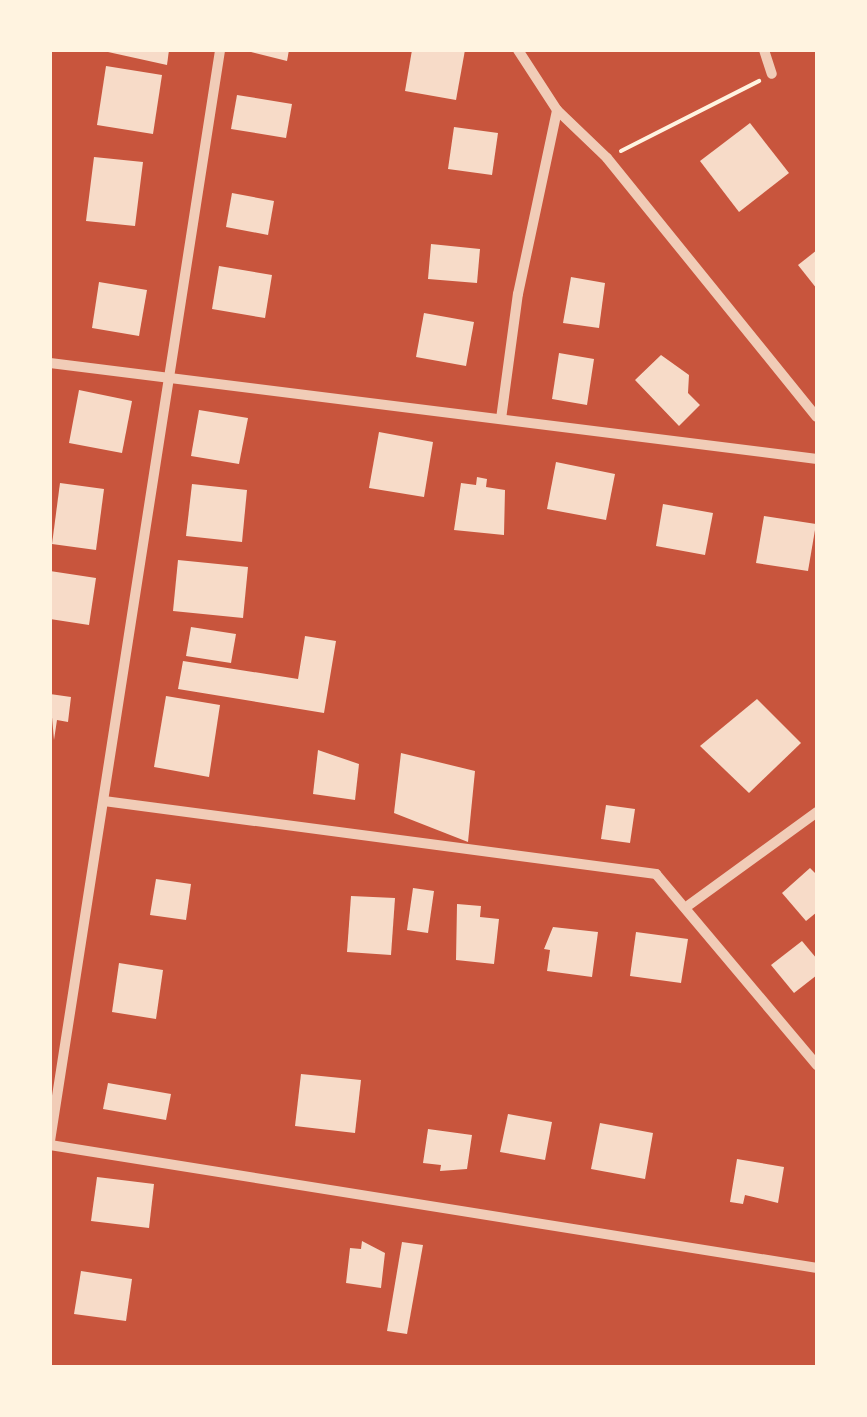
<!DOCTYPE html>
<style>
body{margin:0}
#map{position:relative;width:867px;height:1417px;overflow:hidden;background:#c8553d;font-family:"Work Sans",sans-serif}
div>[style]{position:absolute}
.building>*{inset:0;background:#f7dbc8}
.path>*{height:4px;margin:-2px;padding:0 2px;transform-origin:2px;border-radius:2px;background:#fff3e0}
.minor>*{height:10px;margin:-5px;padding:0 5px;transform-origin:5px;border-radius:5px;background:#f1ccb7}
span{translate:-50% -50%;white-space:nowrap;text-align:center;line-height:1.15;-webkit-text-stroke:9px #fff3e0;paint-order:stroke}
.frame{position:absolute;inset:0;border:52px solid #fff3e0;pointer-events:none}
</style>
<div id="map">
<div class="building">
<div style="clip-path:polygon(99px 50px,169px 50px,167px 65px)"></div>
<div style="clip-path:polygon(243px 50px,289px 50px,287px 61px)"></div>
<div style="clip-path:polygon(412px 50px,465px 50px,456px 100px,405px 91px)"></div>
<div style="clip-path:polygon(106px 66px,162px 75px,153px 134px,97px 125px)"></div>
<div style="clip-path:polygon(237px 95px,292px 104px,286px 138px,231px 129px)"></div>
<div style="clip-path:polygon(750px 123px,789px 173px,739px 212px,700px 161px)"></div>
<div style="clip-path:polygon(454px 127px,498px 133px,492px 175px,448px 169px)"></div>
<div style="clip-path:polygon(94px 157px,143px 162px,135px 226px,86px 221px)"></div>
<div style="clip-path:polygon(232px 193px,274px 201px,268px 235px,226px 227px)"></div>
<div style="clip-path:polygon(431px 244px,480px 249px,477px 283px,428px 279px)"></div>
<div style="clip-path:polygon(817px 250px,817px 289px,798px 265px)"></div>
<div style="clip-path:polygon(219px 266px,272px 275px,265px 318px,212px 309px)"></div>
<div style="clip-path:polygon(571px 277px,605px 283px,599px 328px,563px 323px)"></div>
<div style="clip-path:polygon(99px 282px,147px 290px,139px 336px,92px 328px)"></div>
<div style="clip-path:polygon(424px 313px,474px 322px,466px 366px,416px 357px)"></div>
<div style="clip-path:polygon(559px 353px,594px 359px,587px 405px,552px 399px)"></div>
<div style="clip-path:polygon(661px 355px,689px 375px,688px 393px,700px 405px,679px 426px,635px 380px)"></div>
<div style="clip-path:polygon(79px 390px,132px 401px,122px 453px,69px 443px)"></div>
<div style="clip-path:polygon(199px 410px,248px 418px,239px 464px,191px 456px)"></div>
<div style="clip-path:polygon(379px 432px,433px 442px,424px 497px,369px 488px)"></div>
<div style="clip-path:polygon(556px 462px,615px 474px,606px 520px,547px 509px)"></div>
<div style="clip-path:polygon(477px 477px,487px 479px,486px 487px,505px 490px,504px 535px,454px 530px,461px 483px,476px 485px)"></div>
<div style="clip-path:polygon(60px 483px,104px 489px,96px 550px,52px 544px)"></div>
<div style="clip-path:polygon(192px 484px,247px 490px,242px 542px,186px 536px)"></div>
<div style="clip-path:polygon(663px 504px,713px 513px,705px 555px,656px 546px)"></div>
<div style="clip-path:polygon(764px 516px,816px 524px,808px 571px,756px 563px)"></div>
<div style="clip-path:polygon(178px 560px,248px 567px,243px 618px,173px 611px)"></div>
<div style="clip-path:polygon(50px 571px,96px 578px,89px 625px,50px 619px)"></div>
<div style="clip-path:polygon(191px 627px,236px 634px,231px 663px,186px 656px)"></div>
<div style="clip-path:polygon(305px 636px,336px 641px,324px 713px,178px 689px,183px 661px,298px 679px)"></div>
<div style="clip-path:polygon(50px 694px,71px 697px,68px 722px,57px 720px,54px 740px)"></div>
<div style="clip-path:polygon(166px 696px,220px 705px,209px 777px,154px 767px)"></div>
<div style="clip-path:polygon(757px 699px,801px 743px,749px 793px,700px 746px)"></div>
<div style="clip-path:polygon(318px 750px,359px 764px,355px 800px,313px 794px)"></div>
<div style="clip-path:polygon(401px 753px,475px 771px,468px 842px,394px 813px)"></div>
<div style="clip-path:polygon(606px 805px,635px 809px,630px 843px,601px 839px)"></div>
<div style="clip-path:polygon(810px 868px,817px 875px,817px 912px,806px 921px,782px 893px)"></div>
<div style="clip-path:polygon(156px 879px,191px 884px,186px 920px,150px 915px)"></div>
<div style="clip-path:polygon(413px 888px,434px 891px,428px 933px,407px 930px)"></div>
<div style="clip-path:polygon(351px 896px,395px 898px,391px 955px,347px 952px)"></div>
<div style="clip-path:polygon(457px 904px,481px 906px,480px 917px,499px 919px,494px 964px,456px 960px)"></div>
<div style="clip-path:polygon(553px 927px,598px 932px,592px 977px,547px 971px,550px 950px,544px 949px)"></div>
<div style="clip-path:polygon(636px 932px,688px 939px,681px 983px,630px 976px)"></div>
<div style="clip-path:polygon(802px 941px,817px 959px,817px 975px,794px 993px,771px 965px)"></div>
<div style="clip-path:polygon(119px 963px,163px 970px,156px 1019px,112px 1012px)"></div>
<div style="clip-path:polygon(301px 1074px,361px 1080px,355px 1133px,295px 1126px)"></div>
<div style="clip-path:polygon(108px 1083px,171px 1094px,166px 1120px,103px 1109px)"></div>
<div style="clip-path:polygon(508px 1114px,552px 1122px,545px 1160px,500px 1152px)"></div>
<div style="clip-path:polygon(600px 1123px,653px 1133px,645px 1179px,591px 1169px)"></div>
<div style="clip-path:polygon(428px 1129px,472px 1135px,467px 1169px,440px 1171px,441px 1165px,423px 1163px)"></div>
<div style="clip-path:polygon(737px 1159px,784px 1167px,778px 1203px,745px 1195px,743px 1204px,730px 1202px)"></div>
<div style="clip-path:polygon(97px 1177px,154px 1184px,149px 1228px,91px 1221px)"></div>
<div style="clip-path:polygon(362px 1241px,385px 1253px,381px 1288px,346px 1283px,350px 1248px,361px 1249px)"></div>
<div style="clip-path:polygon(402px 1242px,423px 1245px,407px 1334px,387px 1331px)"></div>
<div style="clip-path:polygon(81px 1271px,132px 1279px,126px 1321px,74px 1314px)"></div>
</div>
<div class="path">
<div style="left:621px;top:151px;width:155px;rotate:-26.9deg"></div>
</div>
<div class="minor">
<div style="left:518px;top:50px;width:72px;rotate:57deg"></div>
<div style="left:557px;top:110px;width:69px;rotate:43.8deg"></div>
<div style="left:607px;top:158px;width:333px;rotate:51deg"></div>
<div style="left:764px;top:50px;width:25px;rotate:72deg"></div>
<div style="left:50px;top:363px;width:773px;rotate:7.13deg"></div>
<div style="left:501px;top:419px;width:126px;rotate:-82.3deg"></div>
<div style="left:518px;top:294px;width:188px;rotate:-78deg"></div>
<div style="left:104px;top:801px;width:557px;rotate:7.53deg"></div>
<div style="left:656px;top:874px;width:250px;rotate:49.9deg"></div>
<div style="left:689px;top:905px;width:158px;rotate:-36deg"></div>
<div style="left:50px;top:1141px;width:1104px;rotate:-81.14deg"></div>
<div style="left:50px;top:1145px;width:777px;rotate:9.11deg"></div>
</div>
<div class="frame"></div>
</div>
